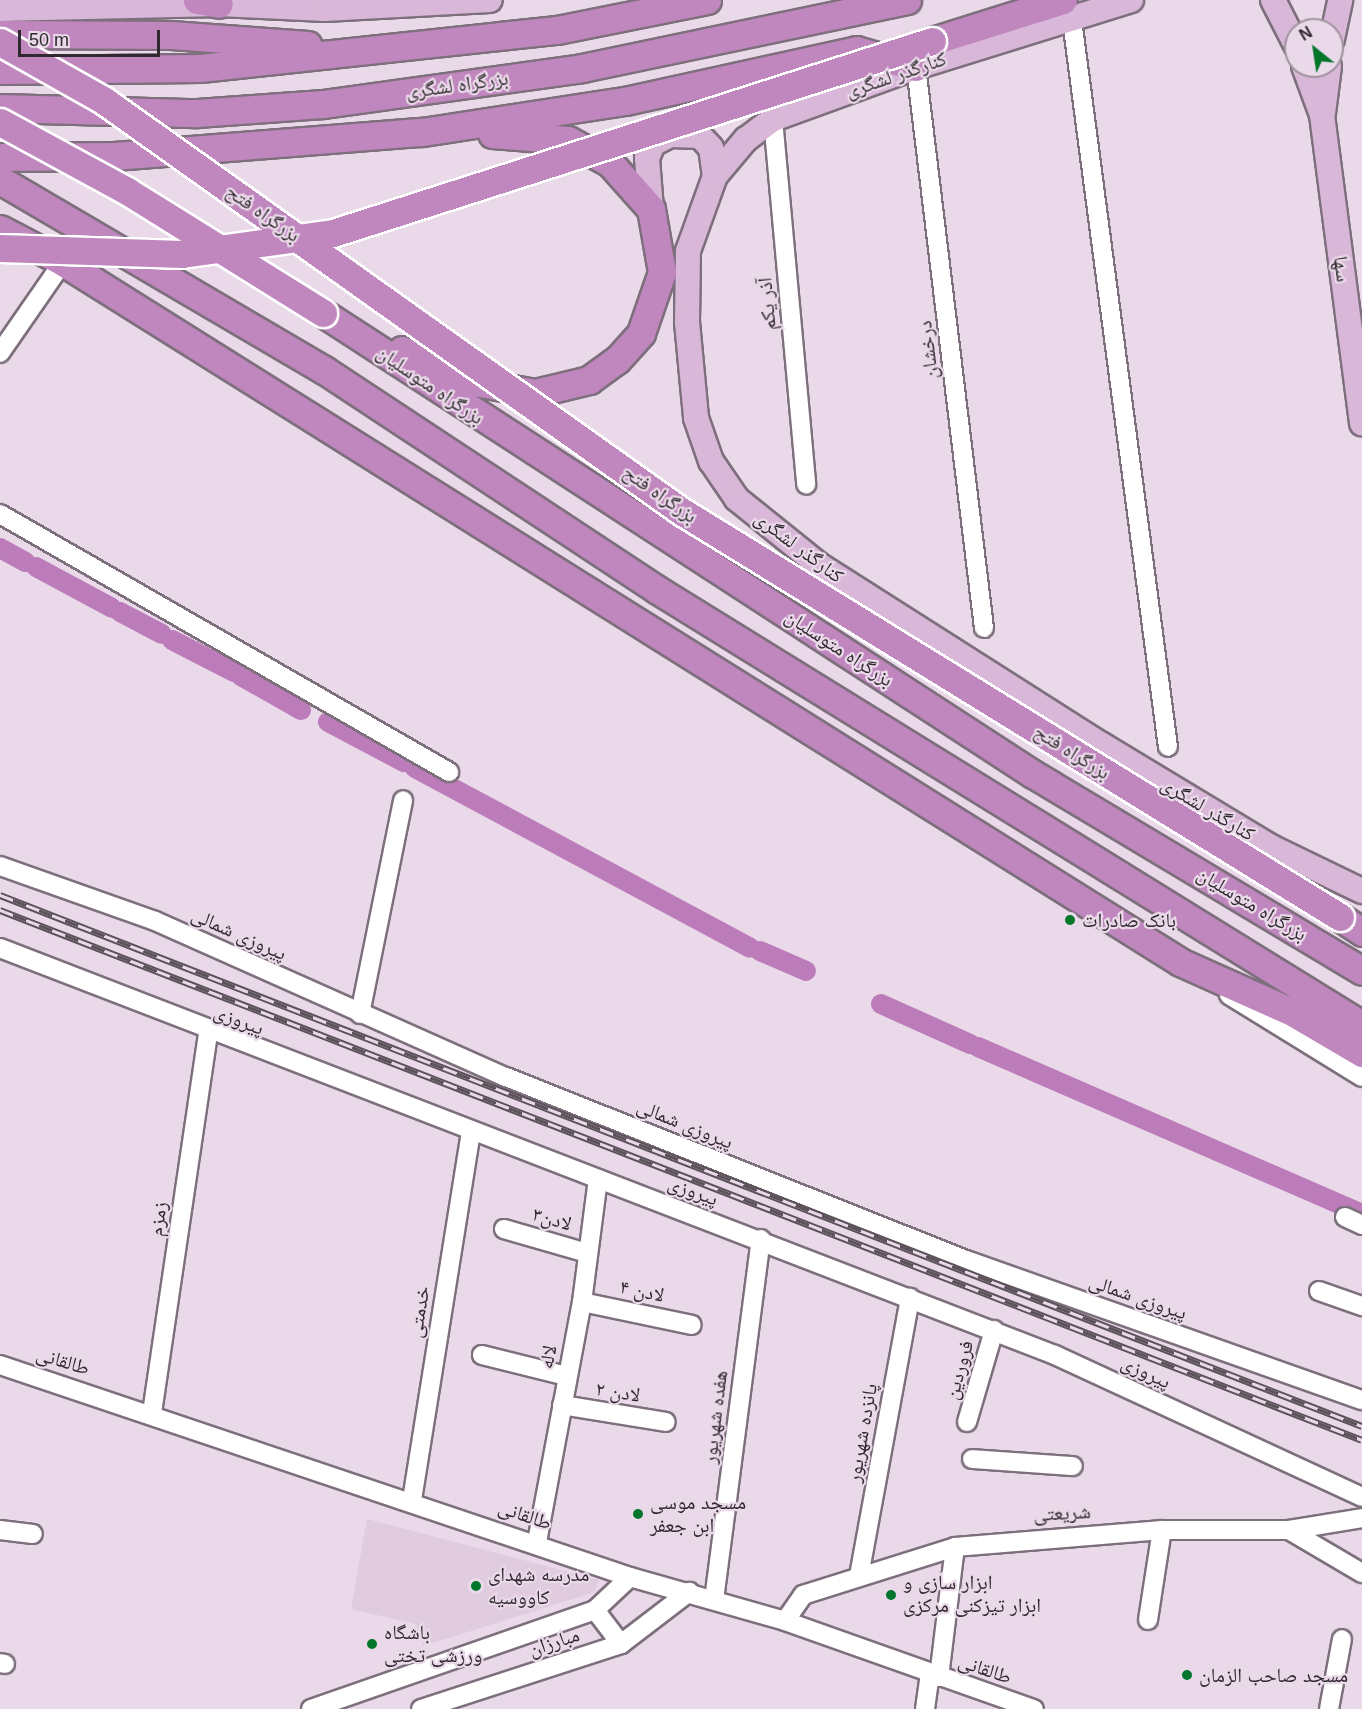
<!DOCTYPE html>
<meta charset="utf-8">
<style>
body{margin:0}
#map{position:relative;width:1362px;height:1709px;overflow:hidden;background:#ead9e9;font-family:Arial,"Noto Naskh Arabic",sans-serif}
div>[style]{position:absolute}
.built>*{inset:0;background:#e0cbdf}
.canal>*{height:20px;margin:-10px;padding:0 10px;transform-origin:10px;border-radius:10px;background:#bc7cba}
.roads{filter:drop-shadow(2px 0 #7d6f7c) drop-shadow(-2px 0 #7d6f7c) drop-shadow(0 2px #7d6f7c) drop-shadow(0 -2px #7d6f7c)}
.minor>*{height:18px;margin:-9px;padding:0 9px;transform-origin:9px;border-radius:9px;background:#fff}
.major>*{height:24px;margin:-12px;padding:0 12px;transform-origin:12px;border-radius:12px;background:#d9b7d8}
.highway>*{height:27px;margin:-13.5px;padding:0 13.5px;transform-origin:13.5px;border-radius:13.5px;background:#c087be}
.rail>*{height:7px;margin-top:-3.5px;transform-origin:0;background:repeating-linear-gradient(90deg,#ead9e9 0 14px,#5b525a 0 28px);box-sizing:border-box;border-block:2px solid #5b525a}
.bridges{filter:drop-shadow(2px 0 #fff) drop-shadow(-2px 0 #fff) drop-shadow(0 2px #fff) drop-shadow(0 -2px #fff)}
.highway-bridge>*{height:27px;margin:-13.5px;padding:0 13.5px;transform-origin:13.5px;border-radius:13.5px;background:#c087be}
.dots>*{width:16px;height:16px;translate:-50% -50%;box-sizing:border-box;border:3px solid #ead9e9;border-radius:50%}
span{translate:-50% -50%;white-space:nowrap;text-align:center;line-height:1.15;-webkit-text-stroke:4.5px #ead9e9;paint-order:stroke}
.street-label{font-size:20px;color:#30292f}
.poi-label{font-size:20px;color:#30292f}
.left{translate:0 -50%;text-align:left}
.north{position:absolute;left:1284px;top:18px;width:60px;height:60px;box-sizing:border-box;background:#ead9e9;border:2px solid #a0939f;border-radius:50%;rotate:330deg;font-size:16px;font-weight:700;line-height:24px;text-align:center;color:#30292f}
.north::after{content:'';display:block;margin:auto;width:21px;height:27px;background:#02772c;clip-path:polygon(50% 0,100% 100%,50% 72%,0 100%)}
.scale{position:absolute;left:18px;top:30px;width:142px;height:27px;box-sizing:border-box;border:3px solid #30292f;border-top:0;padding-left:8px;font-size:18px;line-height:21px;white-space:nowrap;color:#30292f;-webkit-text-stroke:4px #ead9e9;paint-order:stroke}
</style>
<div id="map">
<div class="built">
<div style="clip-path:polygon(367px 1519px,599px 1580px,595px 1592px,423px 1646px,416px 1624px,351px 1609px)"></div>
</div>
<div class="canal">
<div style="left:0;top:548px;width:29px;rotate:29deg"></div>
<div style="left:36px;top:567px;width:86px;rotate:28.3deg"></div>
<div style="left:120px;top:612px;width:47px;rotate:27.6deg"></div>
<div style="left:172px;top:640px;width:70px;rotate:27.3deg"></div>
<div style="left:241px;top:676px;width:69px;rotate:29.5deg"></div>
<div style="left:328px;top:722px;width:86px;rotate:27.8deg"></div>
<div style="left:415px;top:768px;width:380px;rotate:28.2deg"></div>
<div style="left:760px;top:951px;width:50px;rotate:23.5deg"></div>
<div style="left:881px;top:1004px;width:98px;rotate:24.2deg"></div>
<div style="left:978px;top:1047px;width:419px;rotate:23.5deg"></div>
</div>
<div class="roads">
<div class="minor">
<div style="left:1072px;top:20px;width:733px;rotate:82.48deg"></div>
<div style="left:916px;top:67px;width:565px;rotate:83.09deg"></div>
<div style="left:773px;top:119px;width:367px;rotate:84.8deg"></div>
<div style="left:0;top:353px;width:111px;rotate:-55.3deg"></div>
<div style="left:0;top:514px;width:518px;rotate:29.88deg"></div>
<div style="left:0;top:866px;width:164px;rotate:19.5deg"></div>
<div style="left:155px;top:921px;width:384px;rotate:24deg"></div>
<div style="left:506px;top:1077px;width:498px;rotate:21.7deg"></div>
<div style="left:969px;top:1261px;width:417px;rotate:19.5deg"></div>
<div style="left:0;top:948px;width:1131px;rotate:21.1deg"></div>
<div style="left:1055px;top:1355px;width:338px;rotate:24.8deg"></div>
<div style="left:1229px;top:995px;width:156px;rotate:31.7deg"></div>
<div style="left:360px;top:1014px;width:218px;rotate:-78.6deg"></div>
<div style="left:1345px;top:1217px;width:19px;rotate:25deg"></div>
<div style="left:504px;top:1229px;width:86px;rotate:16.1deg"></div>
<div style="left:1319px;top:1291px;width:46px;rotate:19.2deg"></div>
<div style="left:582px;top:1302px;width:112px;rotate:11.8deg"></div>
<div style="left:482px;top:1355px;width:88px;rotate:13.9deg"></div>
<div style="left:0;top:1365px;width:665px;rotate:18.6deg"></div>
<div style="left:630px;top:1577px;width:161px;rotate:15.8deg"></div>
<div style="left:785px;top:1621px;width:264px;rotate:19.5deg"></div>
<div style="left:562px;top:1405px;width:105px;rotate:9.3deg"></div>
<div style="left:152px;top:1413px;width:385px;rotate:-81.6deg"></div>
<div style="left:967px;top:1422px;width:96px;rotate:-73.6deg"></div>
<div style="left:972px;top:1459px;width:101px;rotate:4deg"></div>
<div style="left:412px;top:1500px;width:373px;rotate:-80.9deg"></div>
<div style="left:0;top:1530px;width:33px;rotate:7deg"></div>
<div style="left:1289px;top:1530px;width:85px;rotate:30.5deg"></div>
<div style="left:537px;top:1542px;width:244px;rotate:-79.4deg"></div>
<div style="left:582px;top:1302px;width:124px;rotate:-82.6deg"></div>
<div style="left:859px;top:1576px;width:283px;rotate:-79.6deg"></div>
<div style="left:714px;top:1600px;width:364px;rotate:-82.6deg"></div>
<div style="left:595px;top:1610px;width:43px;rotate:52.6deg"></div>
<div style="left:1148px;top:1620px;width:91px;rotate:-81.2deg"></div>
<div style="left:785px;top:1621px;width:32px;rotate:-55deg"></div>
<div style="left:803px;top:1595px;width:159px;rotate:-17.5deg"></div>
<div style="left:955px;top:1547px;width:208px;rotate:-4.7deg"></div>
<div style="left:1162px;top:1530px;width:127px"></div>
<div style="left:1289px;top:1530px;width:74px;rotate:-9.3deg"></div>
<div style="left:0;top:1663px;width:5px;rotate:11deg"></div>
<div style="left:939px;top:1677px;width:131px;rotate:-83deg"></div>
<div style="left:311px;top:1709px;width:301px;rotate:-19.2deg"></div>
<div style="left:595px;top:1610px;width:48px;rotate:-43.3deg"></div>
<div style="left:421px;top:1709px;width:210px;rotate:-18deg"></div>
<div style="left:621px;top:1644px;width:86px;rotate:-37.4deg"></div>
<div style="left:925px;top:1709px;width:36px;rotate:-82deg"></div>
<div style="left:1329px;top:1709px;width:71px;rotate:-79.5deg"></div>
</div>
<div class="major">
<div style="left:1131px;top:0;width:225px;rotate:162.7deg"></div>
<div style="left:916px;top:67px;width:152px;rotate:160deg"></div>
<div style="left:773px;top:119px;width:34px;rotate:143deg"></div>
<div style="left:746px;top:139px;width:48px;rotate:130deg"></div>
<div style="left:715px;top:176px;width:80px;rotate:109.8deg"></div>
<div style="left:688px;top:251px;width:71px;rotate:90.8deg"></div>
<div style="left:687px;top:322px;width:96px;rotate:84.6deg"></div>
<div style="left:696px;top:418px;width:46px;rotate:70.8deg"></div>
<div style="left:711px;top:461px;width:46px;rotate:55.6deg"></div>
<div style="left:737px;top:499px;width:105px;rotate:38.8deg"></div>
<div style="left:819px;top:565px;width:335px;rotate:32.5deg"></div>
<div style="left:1102px;top:745px;width:197px;rotate:31.1deg"></div>
<div style="left:1271px;top:847px;width:101px;rotate:25.8deg"></div>
<div style="left:1273px;top:0;width:51px;rotate:62.9deg"></div>
<div style="left:0;top:9px;width:219px;rotate:-1.3deg"></div>
<div style="left:219px;top:4px;width:106px;rotate:2.7deg"></div>
<div style="left:325px;top:9px;width:165px;rotate:-3.1deg"></div>
<div style="left:1332px;top:39px;width:40px;rotate:-78deg"></div>
<div style="left:1304px;top:66px;width:52px;rotate:69.8deg"></div>
<div style="left:1322px;top:115px;width:311px;rotate:82.6deg"></div>
<div style="left:1323px;top:113px;width:47px;rotate:-82.7deg"></div>
<div style="left:651px;top:209px;width:51px;rotate:-94.5deg"></div>
<div style="left:647px;top:158px;width:15px;rotate:-67deg"></div>
<div style="left:653px;top:144px;width:19px;rotate:-28deg"></div>
<div style="left:670px;top:135px;width:30px;rotate:2deg"></div>
<div style="left:700px;top:136px;width:16px;rotate:47deg"></div>
<div style="left:711px;top:148px;width:28px;rotate:82deg"></div>
</div>
<div class="highway">
<div style="left:197px;top:0;width:22px;rotate:10deg"></div>
<div style="left:0;top:34px;width:171px;rotate:0.3deg"></div>
<div style="left:171px;top:35px;width:137px;rotate:4.2deg"></div>
<div style="left:932px;top:41px;width:137px;rotate:-17.4deg"></div>
<div style="left:0;top:70px;width:200px;rotate:-0.6deg"></div>
<div style="left:200px;top:68px;width:359px;rotate:-6.1deg"></div>
<div style="left:557px;top:30px;width:153px;rotate:-11.3deg"></div>
<div style="left:0;top:108px;width:197px;rotate:1.5deg"></div>
<div style="left:197px;top:113px;width:126px;rotate:-4.1deg"></div>
<div style="left:323px;top:104px;width:261px;rotate:-7.9deg"></div>
<div style="left:582px;top:68px;width:332px;rotate:-11.8deg"></div>
<div style="left:0;top:157px;width:114px;rotate:-0.5deg"></div>
<div style="left:114px;top:156px;width:309px;rotate:-4.5deg"></div>
<div style="left:422px;top:132px;width:205px;rotate:-8.7deg"></div>
<div style="left:625px;top:101px;width:237px;rotate:-12.4deg"></div>
<div style="left:856px;top:50px;width:62px;rotate:15.8deg"></div>
<div style="left:0;top:180px;width:376px;rotate:30.4deg"></div>
<div style="left:324px;top:370px;width:398px;rotate:33.4deg"></div>
<div style="left:656px;top:589px;width:830px;rotate:31.7deg"></div>
<div style="left:0;top:229px;width:71px;rotate:27.6deg"></div>
<div style="left:63px;top:262px;width:1318px;rotate:32.07deg"></div>
<div style="left:1180px;top:962px;width:125px;rotate:24.1deg"></div>
<div style="left:1294px;top:1013px;width:79px;rotate:30.5deg"></div>
<div style="left:323px;top:313px;width:847px;rotate:33deg"></div>
<div style="left:1033px;top:774px;width:383px;rotate:30.9deg"></div>
<div style="left:402px;top:350px;width:74px;rotate:24.8deg"></div>
<div style="left:469px;top:381px;width:67px;rotate:10.3deg"></div>
<div style="left:535px;top:393px;width:56px;rotate:-13.5deg"></div>
<div style="left:589px;top:380px;width:34px;rotate:-36deg"></div>
<div style="left:617px;top:360px;width:36px;rotate:-48deg"></div>
<div style="left:641px;top:333px;width:65px;rotate:-71deg"></div>
<div style="left:662px;top:272px;width:64px;rotate:-99.9deg"></div>
<div style="left:651px;top:209px;width:62px;rotate:-131.7deg"></div>
<div style="left:610px;top:163px;width:48px;rotate:-151.3deg"></div>
<div style="left:568px;top:140px;width:76px;rotate:-175.5deg"></div>
<div style="left:1340px;top:917px;width:27px;rotate:34deg"></div>
</div>
</div>
<div class="rail">
<div style="left:0;top:895px;width:1462px;rotate:21.3deg"></div>
<div style="left:0;top:910px;width:1461px;rotate:21.26deg"></div>
</div>
<div class="bridges">
<div class="highway-bridge">
<div style="left:0;top:42px;width:118px;rotate:29.4deg"></div>
<div style="left:103px;top:100px;width:709px;rotate:35.42deg"></div>
<div style="left:681px;top:511px;width:774px;rotate:31.64deg"></div>
<div style="left:0;top:122px;width:145px;rotate:28.5deg"></div>
<div style="left:127px;top:191px;width:231px;rotate:31.9deg"></div>
<div style="left:0;top:248px;width:182px;rotate:1.9deg"></div>
<div style="left:182px;top:254px;width:152px;rotate:-7.9deg"></div>
<div style="left:333px;top:233px;width:629px;rotate:-17.77deg"></div>
</div>
</div>
<div class="dots">
<div style="left:1070px;top:920px;background:#02772c"></div>
<div style="left:638px;top:1514px;background:#02772c"></div>
<div style="left:476px;top:1586px;background:#02772c"></div>
<div style="left:891px;top:1595px;background:#02772c"></div>
<div style="left:372px;top:1644px;background:#02772c"></div>
<div style="left:1187px;top:1675px;background:#02772c"></div>
</div>
<div class="street-label">
<span style="left:896px;top:75px;rotate:-19deg">کنارگذر لشگری</span>
<span style="left:457px;top:85px;rotate:-8deg">بزرگراه لشگری</span>
<span style="left:263px;top:213px;rotate:35deg">بزرگراه فتح</span>
<span style="left:1342px;top:269px;rotate:83deg">سها</span>
<span style="left:767px;top:304px;rotate:-95deg">آذر یکم</span>
<span style="left:928px;top:350px;rotate:-97deg">درخشان</span>
<span style="left:430px;top:385px;rotate:34deg">بزرگراه متوسلیان</span>
<span style="left:660px;top:494px;rotate:35deg">بزرگراه فتح</span>
<span style="left:799px;top:547px;rotate:37deg">کنارگذر لشگری</span>
<span style="left:839px;top:648px;rotate:33deg">بزرگراه متوسلیان</span>
<span style="left:1072px;top:752px;rotate:32deg">بزرگراه فتح</span>
<span style="left:1208px;top:809px;rotate:31deg">کنارگذر لشگری</span>
<span style="left:1252px;top:904px;rotate:31deg">بزرگراه متوسلیان</span>
<span style="left:239px;top:934px;rotate:24deg">پیروزی شمالی</span>
<span style="left:239px;top:1020px;rotate:21deg">پیروزی</span>
<span style="left:685px;top:1124px;rotate:22deg">پیروزی شمالی</span>
<span style="left:693px;top:1191px;rotate:20deg">پیروزی</span>
<span style="left:158px;top:1219px;rotate:-82deg">زمزم</span>
<span style="left:552px;top:1219px;rotate:16deg">لادن۳</span>
<span style="left:642px;top:1291px;rotate:12deg">لادن ۴</span>
<span style="left:1138px;top:1297px;rotate:19deg">پیروزی شمالی</span>
<span style="left:419px;top:1312px;rotate:-81deg">خدمتی</span>
<span style="left:548px;top:1357px;rotate:-79deg">لاله</span>
<span style="left:63px;top:1361px;rotate:17deg">طالقانی</span>
<span style="left:959px;top:1370px;rotate:-74deg">فروردین</span>
<span style="left:1146px;top:1372px;rotate:25deg">پیروزی</span>
<span style="left:618px;top:1392px;rotate:9deg">لادن ۲</span>
<span style="left:715px;top:1417px;rotate:-83deg">هفده شهریور</span>
<span style="left:862px;top:1433px;rotate:-80deg">پانزده شهریور</span>
<span style="left:1062px;top:1513px;rotate:-3deg">شریعتی</span>
<span style="left:525px;top:1515px;rotate:19deg">طالقانی</span>
<span style="left:554px;top:1642px;rotate:-18deg">مبارزان</span>
<span style="left:985px;top:1669px;rotate:19deg">طالقانی</span>
</div>
<div class="poi-label">
<span class="left" style="left:1082px;top:920px">بانک صادرات</span>
<span class="left" style="left:650px;top:1514px">مسجد موسی<br>ابن جعفر</span>
<span class="left" style="left:488px;top:1586px">مدرسه شهدای<br>کاووسیه</span>
<span class="left" style="left:903px;top:1594px">ابزار سازی و<br>ابزار تیزکنی مرکزی</span>
<span class="left" style="left:384px;top:1644px">باشگاه<br>ورزشی تختی</span>
<span class="left" style="left:1199px;top:1675px">مسجد صاحب الزمان</span>
</div>
<div class="north">N</div>
<div class="scale">50 m</div>
</div>
